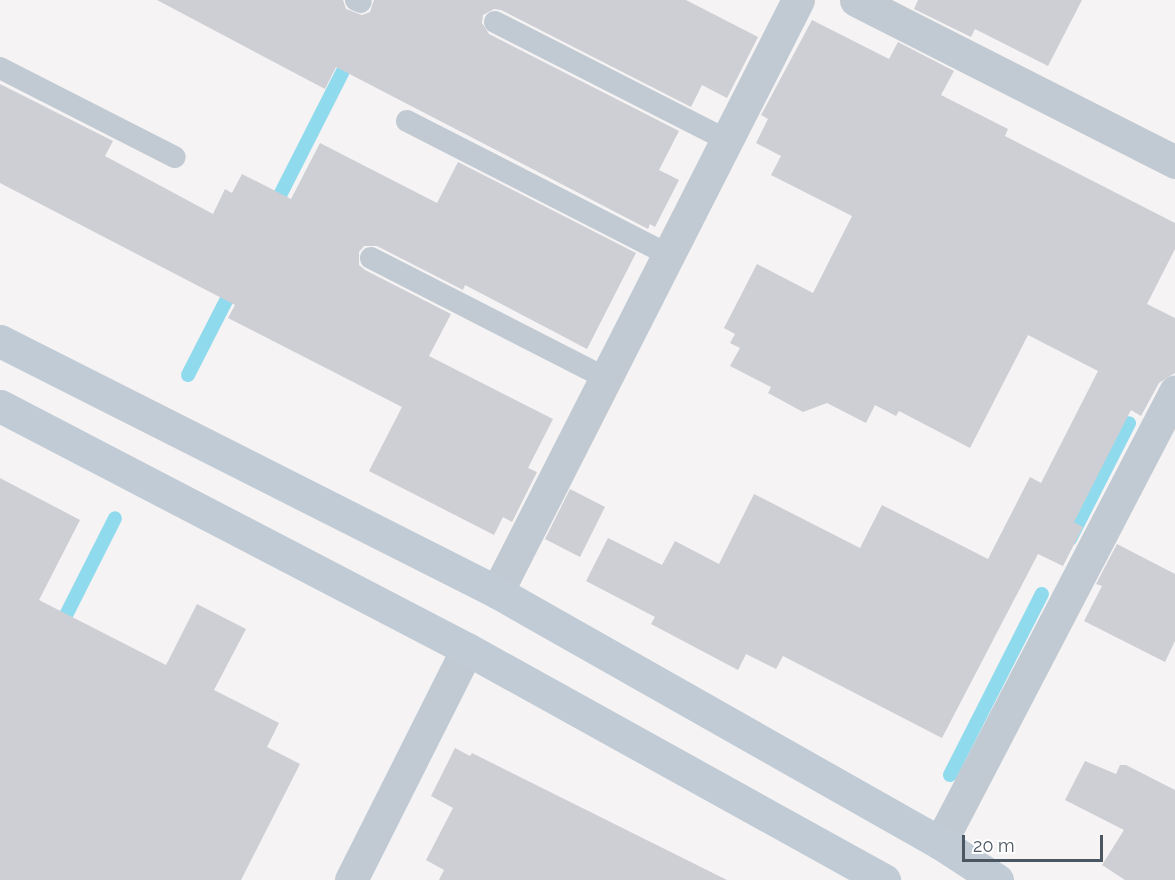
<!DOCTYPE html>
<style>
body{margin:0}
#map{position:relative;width:1175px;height:880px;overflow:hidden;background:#f5f3f3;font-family:Raleway,sans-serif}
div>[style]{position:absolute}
.stream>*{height:14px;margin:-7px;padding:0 7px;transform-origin:7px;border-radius:7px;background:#90daee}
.building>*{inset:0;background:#cdcfd5}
.lane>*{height:22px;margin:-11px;padding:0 11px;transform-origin:11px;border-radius:11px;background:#c1cad2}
.street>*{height:33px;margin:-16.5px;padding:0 16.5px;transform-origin:16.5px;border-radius:16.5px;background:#c1cad2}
.secondary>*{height:33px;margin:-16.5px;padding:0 16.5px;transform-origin:16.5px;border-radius:16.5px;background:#c1cbd6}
span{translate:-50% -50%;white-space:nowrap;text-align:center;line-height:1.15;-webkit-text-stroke:5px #fff;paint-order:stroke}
.scale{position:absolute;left:962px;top:835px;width:141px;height:27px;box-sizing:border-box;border:3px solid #4a5661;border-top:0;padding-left:8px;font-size:18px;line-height:21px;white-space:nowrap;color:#4a5661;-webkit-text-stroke:4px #fff;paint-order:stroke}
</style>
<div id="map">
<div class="stream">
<div style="left:273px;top:209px;width:173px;rotate:-63.1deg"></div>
<div style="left:188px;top:375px;width:101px;rotate:-62.9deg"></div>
<div style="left:1070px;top:539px;width:130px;rotate:-63deg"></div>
<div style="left:59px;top:629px;width:124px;rotate:-63.2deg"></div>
<div style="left:950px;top:775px;width:203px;rotate:-63.1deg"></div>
</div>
<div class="building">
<div style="clip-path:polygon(157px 0,343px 0,346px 9px,362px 15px,370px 12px,374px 0,686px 0,758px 37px,727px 98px,702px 85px,691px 107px,501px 10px,494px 9px,483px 15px,482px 23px,489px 34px,679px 131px,659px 170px,679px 180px,655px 227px,650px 224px,648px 229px,336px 67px,325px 89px)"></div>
<div style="clip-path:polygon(918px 0,1082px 0,1048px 66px,975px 29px,971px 37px,914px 9px)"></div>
<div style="clip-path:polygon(812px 20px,889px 59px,898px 42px,954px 71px,941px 95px,1008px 129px,1005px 136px,1175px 223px,1175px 249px,1147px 304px,1175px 318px,1175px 373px,1159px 383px,1141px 416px,1131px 410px,1074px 522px,1083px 527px,1063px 566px,1038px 554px,942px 738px,783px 656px,776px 669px,746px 654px,738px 670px,651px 624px,655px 617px,586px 581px,608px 538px,662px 565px,675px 541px,719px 564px,754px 494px,860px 548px,882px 505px,988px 559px,1030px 477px,1041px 483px,1098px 371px,1028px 335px,970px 448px,899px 411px,896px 416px,875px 405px,866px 423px,827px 403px,803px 412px,768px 393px,771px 387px,730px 366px,740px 348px,730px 343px,735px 334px,724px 328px,757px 264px,813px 293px,852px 216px,771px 175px,781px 156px,756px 143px,768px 119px,761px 115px)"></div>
<div style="clip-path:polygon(0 84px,113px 141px,105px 156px,213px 214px,225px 189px,232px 193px,242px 174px,291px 199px,320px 143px,437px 203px,458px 162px,636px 253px,587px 349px,465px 285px,463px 290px,377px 246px,364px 246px,359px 252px,359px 265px,365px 270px,451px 314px,429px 356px,553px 419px,528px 468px,537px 472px,512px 522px,503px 517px,494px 535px,369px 471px,402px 407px,228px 318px,235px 305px,0 183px)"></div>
<div style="clip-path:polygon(0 478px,80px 520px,39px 600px,166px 665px,197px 604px,246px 629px,214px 690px,279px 723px,267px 747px,300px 764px,241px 880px,0 880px)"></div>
<div style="clip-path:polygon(570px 489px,605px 507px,580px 557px,545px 539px)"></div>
<div style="clip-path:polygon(1117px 544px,1175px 574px,1175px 641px,1165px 662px,1084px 621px,1102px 586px,1096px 584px)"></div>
<div style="clip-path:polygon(455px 748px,470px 756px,472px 753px,727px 880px,439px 880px,444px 870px,426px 860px,453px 808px,431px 796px)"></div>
<div style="clip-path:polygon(1085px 761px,1116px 774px,1120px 765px,1126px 765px,1175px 790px,1175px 880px,1125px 880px,1102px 865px,1124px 830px,1065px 800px)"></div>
</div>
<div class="lane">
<div style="left:356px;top:0;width:5px;rotate:22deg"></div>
<div style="left:495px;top:22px;width:260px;rotate:27deg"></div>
<div style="left:0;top:68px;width:196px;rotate:27deg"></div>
<div style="left:407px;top:121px;width:294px;rotate:27.1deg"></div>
<div style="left:371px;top:258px;width:264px;rotate:27.1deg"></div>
</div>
<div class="street">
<div style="left:856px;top:0;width:358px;rotate:26.9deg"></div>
<div style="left:497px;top:592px;width:664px;rotate:-63.05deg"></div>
<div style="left:940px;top:843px;width:509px;rotate:-62.48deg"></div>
<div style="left:351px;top:880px;width:258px;rotate:-63.3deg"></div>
</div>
<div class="secondary">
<div style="left:0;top:341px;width:557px;rotate:26.8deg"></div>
<div style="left:497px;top:592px;width:509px;rotate:29.54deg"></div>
<div style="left:940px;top:843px;width:68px;rotate:33deg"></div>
<div style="left:0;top:406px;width:526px;rotate:27.49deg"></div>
<div style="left:467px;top:649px;width:477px;rotate:29deg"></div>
</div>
<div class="scale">20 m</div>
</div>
